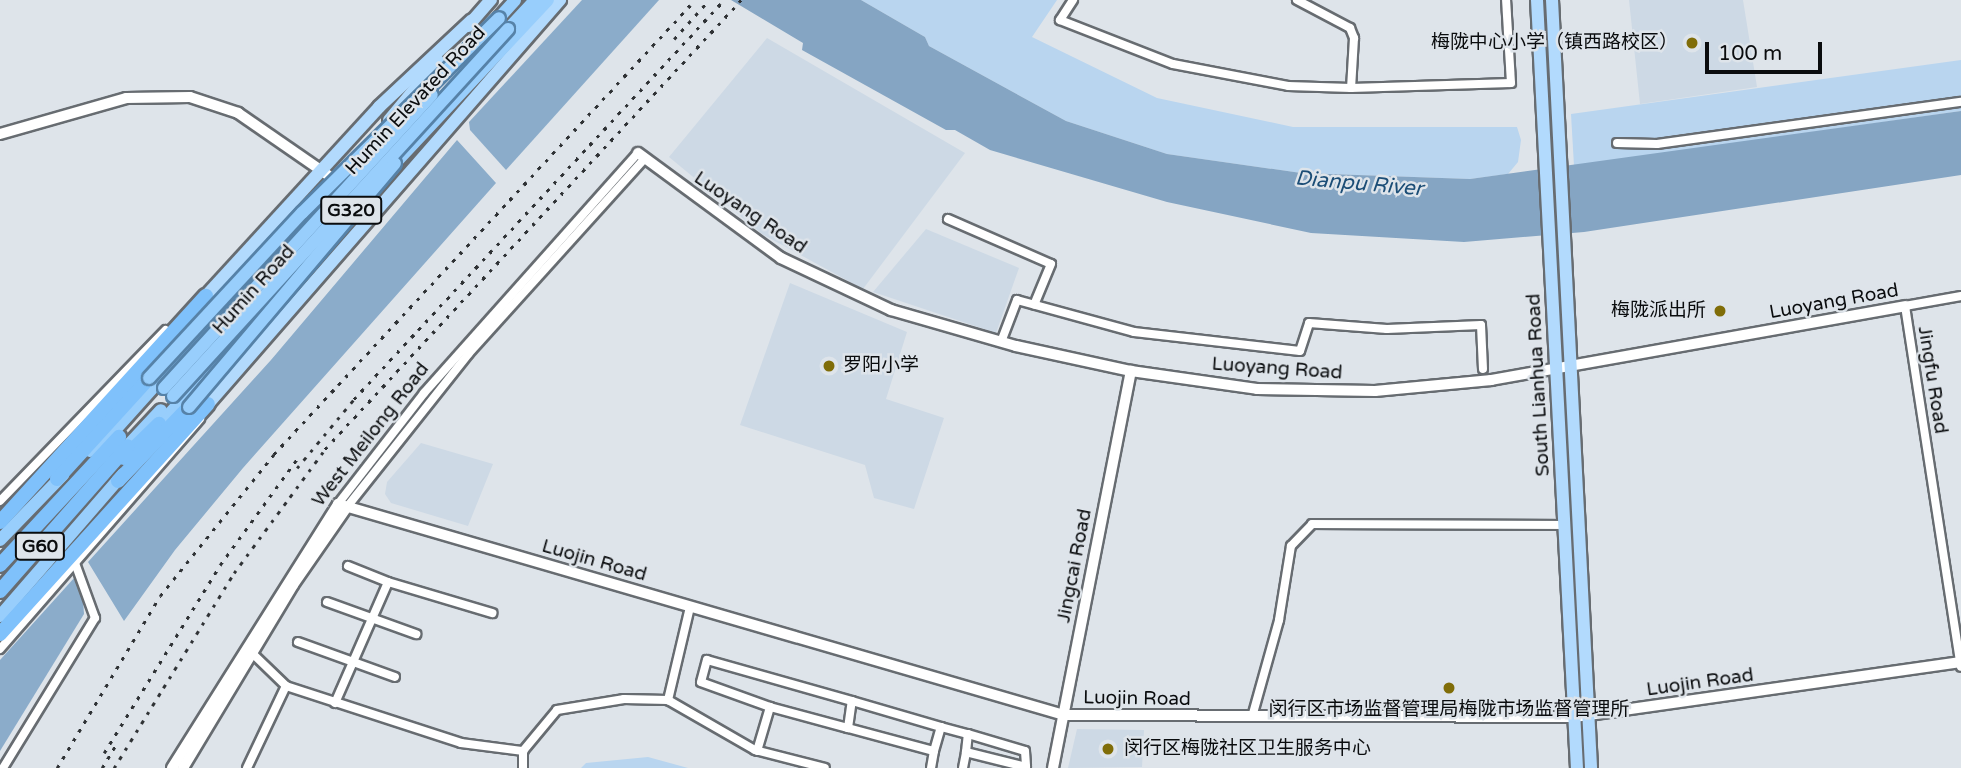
<!DOCTYPE html>
<meta charset="utf-8">
<style>
body{margin:0}
#map{position:relative;width:1961px;height:768px;overflow:hidden;background:#dee4ea;font-family:"Varela Round","Noto Sans SC",sans-serif}
div>[style]{position:absolute}
.built>*{inset:0;background:#cdd9e5}
.green>*{inset:0;background:#b9d5ef}
.forest>*{inset:0;background:#8bacca}
.water>*{inset:0;background:#85a5c3}
.roads{filter:drop-shadow(2px 0 #676c71) drop-shadow(-2px 0 #676c71) drop-shadow(0 2px #676c71) drop-shadow(0 -2px #676c71)}
.minor>*{height:8px;margin:-4px;padding:0 4px;transform-origin:4px;border-radius:4px;background:#fff}
.tertiary>*{height:10px;margin:-5px;padding:0 5px;transform-origin:5px;border-radius:5px;background:#fff}
.primary>*{height:12px;margin:-6px;padding:0 6px;transform-origin:6px;border-radius:6px;background:#b2dafd}
.trunk>*{height:12px;margin:-6px;padding:0 6px;transform-origin:6px;border-radius:6px;background:#98cefc}
.motorway>*{height:14px;margin:-7px;padding:0 7px;transform-origin:7px;border-radius:7px;background:#7fc1fb}
.rail>*{height:2.5px;margin-top:-1.25px;transform-origin:0;background:repeating-linear-gradient(90deg,#2f3235 0 3.5px,transparent 0 10.5px)}
.bridges{filter:drop-shadow(2px 0 #5682a8) drop-shadow(-2px 0 #5682a8) drop-shadow(0 2px #5682a8) drop-shadow(0 -2px #5682a8)}
.trunk-bridge>*{height:12px;margin:-6px;padding:0 6px;transform-origin:6px;border-radius:6px;background:#98cefc}
.dots>*{width:19px;height:19px;translate:-50% -50%;box-sizing:border-box;border:4px solid #dee4ea;border-radius:50%}
span{translate:-50% -50%;white-space:nowrap;text-align:center;line-height:1.15;-webkit-text-stroke:5px #dee4ea;paint-order:stroke}
.shield-label span{padding:2px 5px;background:#dee4ea;border:2px solid;border-radius:5px;-webkit-text-stroke-width:0}
.shield-label{font-size:18px;color:#0a0c0e;font-weight:700}
.poi-label{font-size:19px;color:#0a0c0e}
.right{translate:-100% -50%;text-align:right}
.left{translate:0 -50%;text-align:left}
.street-label{font-size:19px;color:#0a0c0e}
.water-label{font-size:21px;color:#1b4d76;font-style:italic}
.scale{position:absolute;left:1705px;top:42px;width:117px;height:32px;box-sizing:border-box;border:4px solid #0a0c0e;border-top:0;padding-left:9px;font-size:21px;line-height:24px;white-space:nowrap;color:#0a0c0e;-webkit-text-stroke:5px #dee4ea;paint-order:stroke}
</style>
<div id="map">
<div class="built">
<div style="clip-path:polygon(1629px 0,1743px 0,1757px 87px,1640px 104px)"></div>
<div style="clip-path:polygon(767px 38px,965px 153px,863px 289px,762px 234px,669px 157px)"></div>
<div style="clip-path:polygon(926px 229px,1019px 268px,996px 333px,873px 292px)"></div>
<div style="clip-path:polygon(790px 283px,907px 332px,886px 399px,944px 418px,914px 509px,874px 498px,865px 465px,740px 425px)"></div>
<div style="clip-path:polygon(421px 443px,493px 464px,468px 526px,391px 503px,385px 494px,387px 482px)"></div>
<div style="clip-path:polygon(1077px 729px,1144px 730px,1142px 767px,1068px 768px)"></div>
</div>
<div class="green">
<div style="clip-path:polygon(861px 0,1057px 0,1032px 37px,1157px 98px,1293px 127px,1517px 127px,1521px 140px,1518px 162px,1508px 174px,1470px 179px,1301px 173px,1167px 154px,1066px 121px,929px 46px,925px 37px)"></div>
<div style="clip-path:polygon(1961px 60px,1961px 111px,1574px 166px,1571px 114px)"></div>
<div style="clip-path:polygon(648px 757px,688px 768px,581px 768px,586px 763px)"></div>
</div>
<div class="forest">
<div style="clip-path:polygon(582px 0,659px 0,506px 170px,470px 130px,469px 122px)"></div>
<div style="clip-path:polygon(457px 140px,496px 183px,243px 468px,175px 550px,124px 621px,88px 562px,271px 360px)"></div>
<div style="clip-path:polygon(75px 577px,82px 587px,84px 614px,0 751px,0 660px)"></div>
</div>
<div class="water">
<div style="clip-path:polygon(731px 0,861px 0,925px 37px,929px 46px,1066px 121px,1167px 154px,1301px 173px,1470px 179px,1961px 111px,1961px 175px,1584px 232px,1464px 242px,1311px 233px,1167px 202px,990px 150px,955px 130px,946px 130px,802px 50px,803px 43px)"></div>
</div>
<div class="roads">
<div class="minor">
<div style="left:1073px;top:0;width:24px;rotate:123deg"></div>
<div style="left:1060px;top:20px;width:121px;rotate:21.3deg"></div>
<div style="left:1173px;top:64px;width:117px;rotate:10.8deg"></div>
<div style="left:1288px;top:86px;width:63px;rotate:1.8deg"></div>
<div style="left:1351px;top:88px;width:160px;rotate:-1.8deg"></div>
<div style="left:1511px;top:83px;width:83px;rotate:-93.4deg"></div>
<div style="left:1297px;top:0;width:60px;rotate:27.8deg"></div>
<div style="left:1350px;top:28px;width:11px;rotate:68deg"></div>
<div style="left:1354px;top:38px;width:50px;rotate:93.4deg"></div>
<div style="left:1617px;top:143px;width:40px;rotate:1.4deg"></div>
<div style="left:1657px;top:144px;width:307px;rotate:-7.9deg"></div>
<div style="left:948px;top:219px;width:112px;rotate:23.6deg"></div>
<div style="left:1051px;top:264px;width:44px;rotate:112.5deg"></div>
<div style="left:1961px;top:296px;width:57px;rotate:169.9deg"></div>
<div style="left:1905px;top:306px;width:365px;rotate:81.2deg"></div>
<div style="left:1001px;top:342px;width:45px;rotate:-69.1deg"></div>
<div style="left:1017px;top:300px;width:121px;rotate:15.3deg"></div>
<div style="left:1134px;top:332px;width:167px;rotate:6.5deg"></div>
<div style="left:1300px;top:351px;width:29px;rotate:-72deg"></div>
<div style="left:1309px;top:323px;width:78px;rotate:4.4deg"></div>
<div style="left:1387px;top:329px;width:94px;rotate:-2.4deg"></div>
<div style="left:1481px;top:325px;width:44px;rotate:87.4deg"></div>
<div style="left:0;top:501px;width:238px;rotate:-45.9deg"></div>
<div style="left:338px;top:504px;width:140px;rotate:-52.2deg"></div>
<div style="left:424px;top:393px;width:322px;rotate:-48.3deg"></div>
<div style="left:347px;top:507px;width:196px;rotate:-51.6deg"></div>
<div style="left:469px;top:353px;width:263px;rotate:-47.9deg"></div>
<div style="left:348px;top:566px;width:43px;rotate:21.8deg"></div>
<div style="left:327px;top:602px;width:95px;rotate:19.8deg"></div>
<div style="left:690px;top:607px;width:96px;rotate:103.3deg"></div>
<div style="left:668px;top:700px;width:100px;rotate:29.9deg"></div>
<div style="left:755px;top:750px;width:72px;rotate:14.4deg"></div>
<div style="left:298px;top:642px;width:103px;rotate:19.8deg"></div>
<div style="left:0;top:649px;width:305px;rotate:-49deg"></div>
<div style="left:252px;top:653px;width:47px;rotate:44.1deg"></div>
<div style="left:286px;top:686px;width:184px;rotate:18deg"></div>
<div style="left:461px;top:743px;width:63px;rotate:7.4deg"></div>
<div style="left:335px;top:703px;width:132px;rotate:-66.3deg"></div>
<div style="left:388px;top:582px;width:109px;rotate:16.6deg"></div>
<div style="left:770px;top:707px;width:81px;rotate:15.1deg"></div>
<div style="left:848px;top:728px;width:27px;rotate:-82deg"></div>
<div style="left:1252px;top:717px;width:101px;rotate:-74.4deg"></div>
<div style="left:1279px;top:620px;width:75px;rotate:-80.8deg"></div>
<div style="left:1291px;top:546px;width:30px;rotate:-46deg"></div>
<div style="left:1312px;top:524px;width:254px;rotate:0.2deg"></div>
<div style="left:848px;top:728px;width:89px;rotate:15deg"></div>
<div style="left:934px;top:751px;width:25px;rotate:-74deg"></div>
<div style="left:757px;top:751px;width:46px;rotate:-73.5deg"></div>
<div style="left:770px;top:707px;width:73px;rotate:-160.1deg"></div>
<div style="left:701px;top:682px;width:23px;rotate:-75deg"></div>
<div style="left:707px;top:660px;width:151px;rotate:15.8deg"></div>
<div style="left:852px;top:701px;width:93px;rotate:16.3deg"></div>
<div style="left:941px;top:727px;width:28px;rotate:15deg"></div>
<div style="left:968px;top:734px;width:59px;rotate:16.6deg"></div>
<div style="left:1025px;top:751px;width:16px;rotate:86deg"></div>
<div style="left:1026px;top:767px;width:62px;rotate:-166deg"></div>
<div style="left:966px;top:752px;width:18px;rotate:-84deg"></div>
<div style="left:3px;top:768px;width:176px;rotate:-58.5deg"></div>
<div style="left:95px;top:618px;width:59px;rotate:-110deg"></div>
<div style="left:247px;top:768px;width:91px;rotate:-64.6deg"></div>
<div style="left:523px;top:768px;width:17px;rotate:-90deg"></div>
<div style="left:523px;top:751px;width:53px;rotate:-50.3deg"></div>
<div style="left:557px;top:710px;width:68px;rotate:-9.3deg"></div>
<div style="left:624px;top:699px;width:44px;rotate:1.3deg"></div>
<div style="left:931px;top:768px;width:17px;rotate:-80deg"></div>
<div style="left:963px;top:768px;width:16px;rotate:-79deg"></div>
</div>
<div class="tertiary">
<div style="left:0;top:134px;width:131px;rotate:-15.9deg"></div>
<div style="left:126px;top:98px;width:64px;rotate:-0.9deg"></div>
<div style="left:190px;top:97px;width:51px;rotate:18.4deg"></div>
<div style="left:238px;top:113px;width:121px;rotate:34.6deg"></div>
<div style="left:638px;top:153px;width:177px;rotate:36.3deg"></div>
<div style="left:781px;top:258px;width:122px;rotate:25.3deg"></div>
<div style="left:891px;top:310px;width:130px;rotate:16.1deg"></div>
<div style="left:1016px;top:346px;width:118px;rotate:12.3deg"></div>
<div style="left:1131px;top:371px;width:127px;rotate:8.1deg"></div>
<div style="left:1257px;top:389px;width:118px;rotate:1deg"></div>
<div style="left:1375px;top:391px;width:117px;rotate:-5.4deg"></div>
<div style="left:1491px;top:380px;width:421px;rotate:-10.1deg"></div>
<div style="left:172px;top:768px;width:312px;rotate:-57.8deg"></div>
<div style="left:338px;top:504px;width:756px;rotate:16.21deg"></div>
<div style="left:1064px;top:715px;width:510px;rotate:0.22deg"></div>
<div style="left:1574px;top:717px;width:391px;rotate:-8.1deg"></div>
<div style="left:183px;top:768px;width:214px;rotate:-59deg"></div>
<div style="left:293px;top:585px;width:95px;rotate:-55.3deg"></div>
<div style="left:1053px;top:768px;width:405px;rotate:-78.9deg"></div>
</div>
<div class="primary">
<div style="left:1537px;top:0;width:769px;rotate:87.02deg"></div>
<div style="left:1552px;top:0;width:769px;rotate:87.09deg"></div>
<div style="left:468px;top:26px;width:35px;rotate:-49deg"></div>
<div style="left:389px;top:120px;width:77px;rotate:-50.3deg"></div>
<div style="left:206px;top:296px;width:256px;rotate:-47.5deg"></div>
<div style="left:379px;top:107px;width:127px;rotate:-43.1deg"></div>
<div style="left:208px;top:404px;width:536px;rotate:-48.93deg"></div>
</div>
<div class="trunk">
<div style="left:499px;top:18px;width:24px;rotate:-48deg"></div>
<div style="left:508px;top:29px;width:40px;rotate:-47deg"></div>
<div style="left:388px;top:171px;width:234px;rotate:-46.9deg"></div>
<div style="left:154px;top:431px;width:203px;rotate:-48.2deg"></div>
<div style="left:130px;top:443px;width:45px;rotate:-46.8deg"></div>
<div style="left:90px;top:451px;width:34px;rotate:-40deg"></div>
<div style="left:116px;top:429px;width:290px;rotate:-48.1deg"></div>
<div style="left:0;top:540px;width:91px;rotate:-45.9deg"></div>
<div style="left:0;top:616px;width:188px;rotate:-49.1deg"></div>
</div>
<div class="motorway">
<div style="left:124px;top:458px;width:49px;rotate:-44.2deg"></div>
<div style="left:57px;top:479px;width:137px;rotate:-47.7deg"></div>
<div style="left:118px;top:481px;width:103px;rotate:-46.2deg"></div>
<div style="left:0;top:522px;width:306px;rotate:-47.7deg"></div>
<div style="left:0;top:565px;width:175px;rotate:-47.1deg"></div>
<div style="left:0;top:591px;width:193px;rotate:-48.6deg"></div>
<div style="left:0;top:634px;width:310px;rotate:-47.9deg"></div>
</div>
</div>
<div class="rail">
<div style="left:674px;top:39px;width:52px;rotate:-48.1deg"></div>
<div style="left:297px;top:468px;width:89px;rotate:-50.4deg"></div>
<div style="left:354px;top:399px;width:544px;rotate:-47.16deg"></div>
<div style="left:104px;top:753px;width:221px;rotate:-58.3deg"></div>
<div style="left:220px;top:565px;width:136px;rotate:-54deg"></div>
<div style="left:57px;top:768px;width:200px;rotate:-59.1deg"></div>
<div style="left:160px;top:596px;width:182px;rotate:-51.2deg"></div>
<div style="left:274px;top:454px;width:619px;rotate:-47.16deg"></div>
<div style="left:102px;top:768px;width:26px;rotate:-59deg"></div>
<div style="left:114px;top:768px;width:229px;rotate:-58.4deg"></div>
<div style="left:234px;top:573px;width:154px;rotate:-53.7deg"></div>
<div style="left:325px;top:449px;width:612px;rotate:-47.18deg"></div>
</div>
<div class="bridges">
<div class="trunk-bridge">
<div style="left:149px;top:378px;width:225px;rotate:-47.2deg"></div>
<div style="left:302px;top:213px;width:277px;rotate:-44.7deg"></div>
<div style="left:164px;top:388px;width:397px;rotate:-47.6deg"></div>
<div style="left:173px;top:396px;width:497px;rotate:-47.6deg"></div>
<div style="left:189px;top:407px;width:319px;rotate:-49.8deg"></div>
</div>
</div>
<div class="dots">
<div style="left:1692px;top:43px;background:#806d08"></div>
<div style="left:1720px;top:311px;background:#806d08"></div>
<div style="left:829px;top:366px;background:#806d08"></div>
<div style="left:1449px;top:688px;background:#806d08"></div>
<div style="left:1108px;top:749px;background:#806d08"></div>
</div>
<div class="shield-label">
<span style="left:351px;top:210px">G320</span>
<span style="left:40px;top:546px">G60</span>
</div>
<div class="poi-label">
<span class="right" style="left:1678px;top:43px">梅陇中心小学（镇西路校区）</span>
<span class="right" style="left:1706px;top:311px">梅陇派出所</span>
<span class="left" style="left:843px;top:366px">罗阳小学</span>
<span style="left:1449px;top:710px">闵行区市场监督管理局梅陇市场监督管理所</span>
<span class="left" style="left:1124px;top:749px">闵行区梅陇社区卫生服务中心</span>
</div>
<div class="street-label">
<span style="left:416px;top:101px;rotate:-47deg">Humin Elevated Road</span>
<span style="left:750px;top:213px;rotate:34deg">Luoyang Road</span>
<span style="left:254px;top:290px;rotate:-48deg">Humin Road</span>
<span style="left:1834px;top:302px;rotate:-10deg">Luoyang Road</span>
<span style="left:1277px;top:369px;rotate:4deg">Luoyang Road</span>
<span style="left:1932px;top:380px;rotate:81deg">Jingfu Road</span>
<span style="left:1539px;top:385px;rotate:-93deg">South Lianhua Road</span>
<span style="left:371px;top:435px;rotate:-52deg">West Meilong Road</span>
<span style="left:594px;top:561px;rotate:16deg">Luojin Road</span>
<span style="left:1075px;top:566px;rotate:-79deg">Jingcai Road</span>
<span style="left:1700px;top:683px;rotate:-8deg">Luojin Road</span>
<span style="left:1137px;top:699px;rotate:1deg">Luojin Road</span>
</div>
<div class="water-label">
<span style="left:1359px;top:184px;rotate:5deg">Dianpu River</span>
</div>
<div class="scale">100 m</div>
</div>
